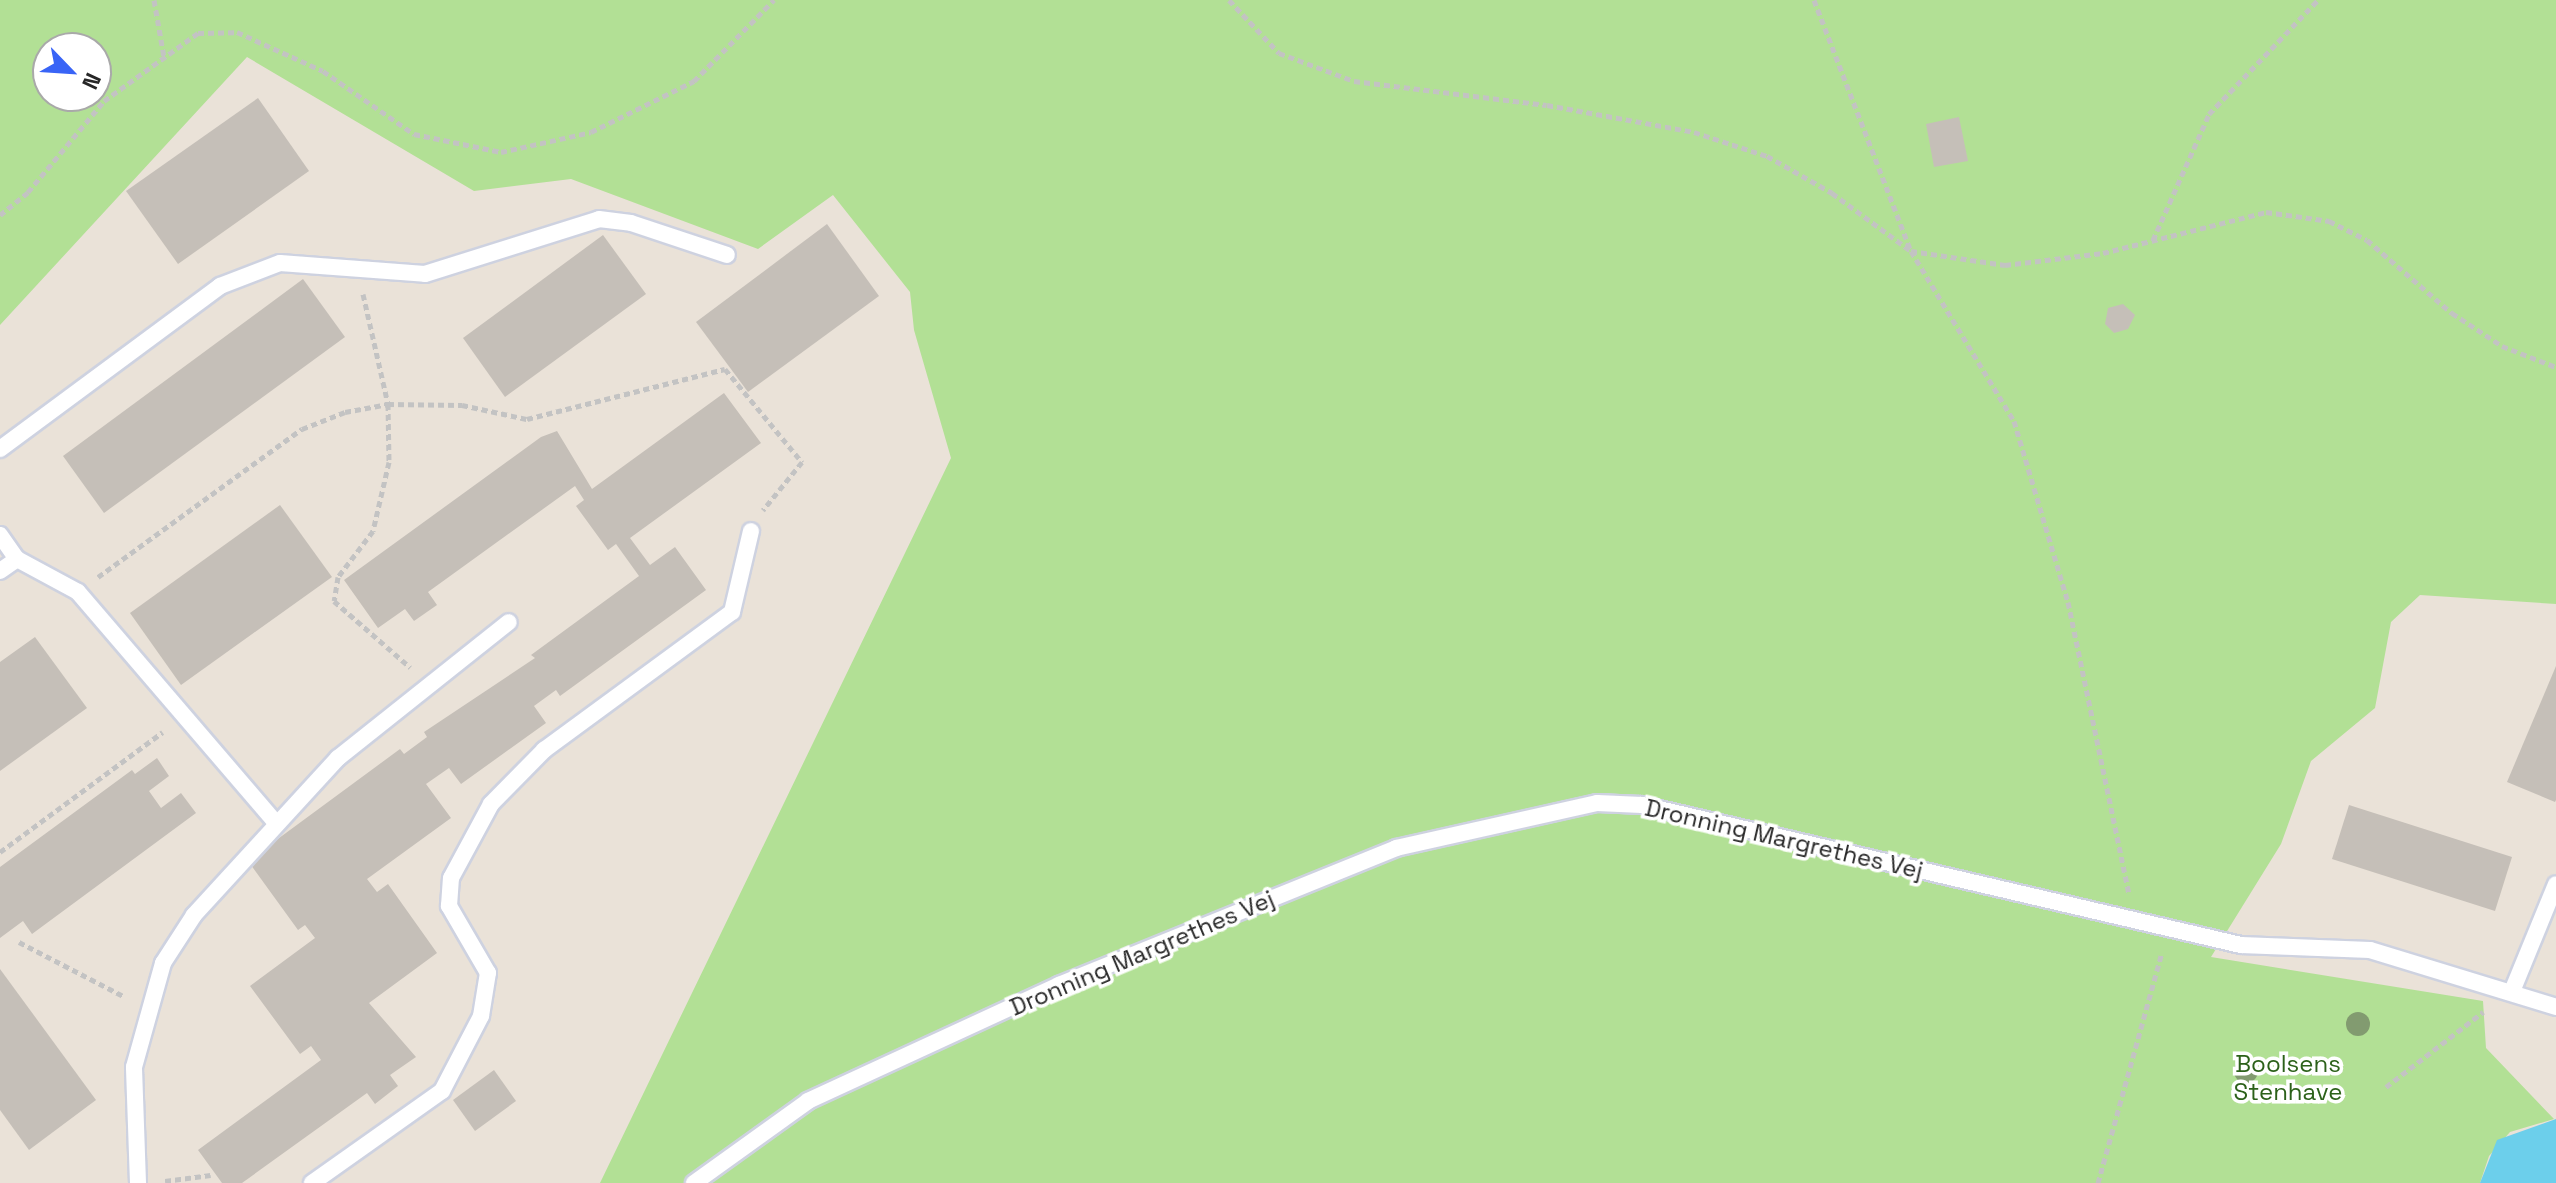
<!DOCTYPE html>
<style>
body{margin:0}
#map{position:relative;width:2556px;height:1183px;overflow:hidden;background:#eae2d8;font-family:"Space Grotesk",sans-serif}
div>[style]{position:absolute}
.green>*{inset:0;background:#b2e095}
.water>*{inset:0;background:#6ccfeb}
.building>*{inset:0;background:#c5bfb8}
.path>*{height:5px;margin-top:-2.5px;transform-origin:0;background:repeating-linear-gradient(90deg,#c3c3c3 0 6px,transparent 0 10px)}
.roads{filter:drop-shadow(2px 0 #ced2e0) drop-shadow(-2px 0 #ced2e0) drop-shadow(0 2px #ced2e0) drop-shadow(0 -2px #ced2e0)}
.lane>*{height:16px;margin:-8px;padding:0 8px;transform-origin:8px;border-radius:8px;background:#fff}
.trees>*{width:24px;height:24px;margin:-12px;border-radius:50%;background:#829b70}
span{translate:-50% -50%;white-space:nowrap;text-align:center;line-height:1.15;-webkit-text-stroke:7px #fff;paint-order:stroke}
.street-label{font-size:24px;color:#272727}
.park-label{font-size:24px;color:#2c611a}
.north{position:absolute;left:32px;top:32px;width:80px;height:80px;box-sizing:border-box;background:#fff;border:2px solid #a9a9a9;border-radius:50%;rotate:115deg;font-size:22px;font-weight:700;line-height:32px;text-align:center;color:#272727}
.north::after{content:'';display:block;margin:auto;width:28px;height:36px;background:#3964f6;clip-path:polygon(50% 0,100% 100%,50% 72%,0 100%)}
</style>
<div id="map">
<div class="green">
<div style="clip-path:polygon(evenodd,0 0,2556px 0,2556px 604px,2420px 595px,2391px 622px,2375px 708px,2311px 761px,2281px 844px,2211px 957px,2483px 1001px,2486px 1048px,2554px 1119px,2510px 1132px,2489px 1156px,2480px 1183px,600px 1183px,951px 458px,914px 330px,910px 292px,833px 195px,758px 249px,571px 179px,474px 191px,247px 57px,0 325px,0 0,48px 48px,96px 48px,96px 96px,48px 96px,48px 48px)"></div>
</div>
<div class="water">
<div style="clip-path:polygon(2556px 1119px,2556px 1183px,2480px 1183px,2497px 1140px)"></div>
</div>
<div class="building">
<div style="clip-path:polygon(258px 98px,309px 171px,178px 264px,126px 191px)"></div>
<div style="clip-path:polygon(1959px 117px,1968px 161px,1934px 167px,1926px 124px)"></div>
<div style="clip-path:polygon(827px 224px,879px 296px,748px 392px,696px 322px)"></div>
<div style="clip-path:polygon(603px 235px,646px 294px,505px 397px,463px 338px)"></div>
<div style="clip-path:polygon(303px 279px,345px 337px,104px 513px,63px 456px)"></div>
<div style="clip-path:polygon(2123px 304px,2135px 315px,2128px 329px,2114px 333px,2105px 324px,2108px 308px)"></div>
<div style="clip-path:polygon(724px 393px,761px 443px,630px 538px,650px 565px,675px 547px,706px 590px,560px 696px,556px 690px,534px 706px,546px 723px,461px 784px,449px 768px,426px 784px,451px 818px,367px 879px,377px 892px,388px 884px,437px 953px,369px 1003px,416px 1057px,390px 1075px,398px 1086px,375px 1104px,367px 1093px,242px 1183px,222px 1183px,198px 1150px,321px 1060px,311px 1046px,300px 1054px,250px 986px,315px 938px,305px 925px,298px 930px,248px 861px,400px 749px,404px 754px,427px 737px,424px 732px,535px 658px,531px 655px,639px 576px,616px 544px,608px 550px,576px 506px,584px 500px,575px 486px,428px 592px,437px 605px,414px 621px,405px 609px,378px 628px,344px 580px,541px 437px,557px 431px,592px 489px)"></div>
<div style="clip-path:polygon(280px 505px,332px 577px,181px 685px,130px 613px)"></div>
<div style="clip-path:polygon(35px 637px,87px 708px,0 771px,0 662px)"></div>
<div style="clip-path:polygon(2556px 666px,2556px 800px,2555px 802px,2507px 782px)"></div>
<div style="clip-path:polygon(157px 758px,169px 776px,149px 791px,161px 808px,181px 793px,196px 813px,32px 934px,23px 921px,0 938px,0 867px,132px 770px,135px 774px)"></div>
<div style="clip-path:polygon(2349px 805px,2512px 857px,2495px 911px,2332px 859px)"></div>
<div style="clip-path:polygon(0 969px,96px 1100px,29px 1150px,0 1110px)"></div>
<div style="clip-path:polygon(494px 1070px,516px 1101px,475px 1131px,453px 1100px)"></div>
</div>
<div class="path">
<div style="left:154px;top:0;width:58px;rotate:80deg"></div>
<div style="left:1229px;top:0;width:73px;rotate:46.7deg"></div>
<div style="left:1279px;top:53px;width:80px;rotate:20.5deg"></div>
<div style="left:1354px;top:81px;width:194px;rotate:7.1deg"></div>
<div style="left:1547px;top:105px;width:149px;rotate:10.4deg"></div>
<div style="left:1694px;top:132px;width:77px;rotate:18.2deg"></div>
<div style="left:1767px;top:156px;width:75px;rotate:29.6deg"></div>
<div style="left:1832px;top:193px;width:98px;rotate:36.3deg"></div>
<div style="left:1911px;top:251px;width:95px;rotate:8.5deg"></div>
<div style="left:2005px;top:265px;width:99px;rotate:-7deg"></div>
<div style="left:2103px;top:253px;width:168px;rotate:-14.1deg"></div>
<div style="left:2266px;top:212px;width:64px;rotate:8.1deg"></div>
<div style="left:2329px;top:221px;width:42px;rotate:26.6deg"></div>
<div style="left:2367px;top:240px;width:112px;rotate:40.7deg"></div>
<div style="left:2452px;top:313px;width:60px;rotate:33.4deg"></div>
<div style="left:2502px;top:346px;width:58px;rotate:21.3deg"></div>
<div style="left:1814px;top:0;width:269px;rotate:68.9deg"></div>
<div style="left:1911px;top:251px;width:199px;rotate:58.8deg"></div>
<div style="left:2014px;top:421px;width:189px;rotate:73.4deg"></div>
<div style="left:2068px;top:602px;width:298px;rotate:78.2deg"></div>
<div style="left:0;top:215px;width:36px;rotate:-39deg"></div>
<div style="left:28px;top:192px;width:119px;rotate:-50.1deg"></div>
<div style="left:104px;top:101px;width:116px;rotate:-35.9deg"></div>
<div style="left:198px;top:33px;width:39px;rotate:-1deg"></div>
<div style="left:237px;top:32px;width:94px;rotate:24.4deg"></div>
<div style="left:323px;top:71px;width:111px;rotate:34.7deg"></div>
<div style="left:414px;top:134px;width:89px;rotate:11.7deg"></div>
<div style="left:501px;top:152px;width:92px;rotate:-12.5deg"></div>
<div style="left:591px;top:132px;width:115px;rotate:-26.3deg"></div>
<div style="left:694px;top:81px;width:114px;rotate:-45.4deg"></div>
<div style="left:2153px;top:240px;width:138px;rotate:-66deg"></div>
<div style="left:2209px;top:114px;width:158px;rotate:-46.3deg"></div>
<div style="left:363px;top:294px;width:113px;rotate:77.2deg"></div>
<div style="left:388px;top:404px;width:58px;rotate:89deg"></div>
<div style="left:389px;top:462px;width:71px;rotate:103.1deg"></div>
<div style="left:373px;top:531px;width:58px;rotate:127.3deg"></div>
<div style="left:338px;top:577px;width:24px;rotate:99deg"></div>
<div style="left:334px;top:601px;width:101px;rotate:41deg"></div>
<div style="left:98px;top:577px;width:252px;rotate:-36deg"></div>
<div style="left:302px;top:429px;width:46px;rotate:-21.6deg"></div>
<div style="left:345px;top:412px;width:44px;rotate:-10.5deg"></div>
<div style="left:388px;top:404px;width:74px;rotate:0.8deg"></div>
<div style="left:462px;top:405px;width:66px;rotate:12.2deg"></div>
<div style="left:527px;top:419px;width:204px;rotate:-14.2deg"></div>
<div style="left:725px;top:369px;width:121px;rotate:50.4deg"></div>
<div style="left:802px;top:462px;width:62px;rotate:129.1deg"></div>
<div style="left:0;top:852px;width:202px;rotate:-36.4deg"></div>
<div style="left:19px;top:942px;width:119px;rotate:27.4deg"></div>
<div style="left:2386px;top:1087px;width:123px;rotate:-37.7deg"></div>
<div style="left:165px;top:1181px;width:46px;rotate:-7.4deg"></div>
<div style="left:2098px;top:1183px;width:239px;rotate:-74.5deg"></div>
</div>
<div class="roads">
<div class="lane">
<div style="left:0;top:449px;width:274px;rotate:-36.5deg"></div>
<div style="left:220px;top:286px;width:64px;rotate:-21deg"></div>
<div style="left:280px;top:263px;width:145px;rotate:4.3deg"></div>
<div style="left:425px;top:274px;width:182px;rotate:-17.5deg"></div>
<div style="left:599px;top:219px;width:32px;rotate:7deg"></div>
<div style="left:631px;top:223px;width:101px;rotate:18.4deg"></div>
<div style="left:0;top:535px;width:29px;rotate:55deg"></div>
<div style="left:17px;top:559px;width:69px;rotate:28.4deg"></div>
<div style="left:78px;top:592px;width:304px;rotate:49.4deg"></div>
<div style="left:0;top:571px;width:21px;rotate:-35deg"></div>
<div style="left:2513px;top:989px;width:113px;rotate:-67.7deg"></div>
<div style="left:138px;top:1183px;width:116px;rotate:-92deg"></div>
<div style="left:134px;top:1067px;width:108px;rotate:-74.4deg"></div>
<div style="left:163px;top:963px;width:57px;rotate:-57.1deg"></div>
<div style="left:194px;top:915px;width:213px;rotate:-47.5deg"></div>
<div style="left:338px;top:758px;width:218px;rotate:-38.5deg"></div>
<div style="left:312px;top:1183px;width:159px;rotate:-35.3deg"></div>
<div style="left:442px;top:1091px;width:85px;rotate:-62.5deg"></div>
<div style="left:481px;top:1016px;width:44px;rotate:-80.8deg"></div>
<div style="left:488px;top:973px;width:78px;rotate:-120.2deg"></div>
<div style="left:449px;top:906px;width:28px;rotate:-86deg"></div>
<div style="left:451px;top:878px;width:84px;rotate:-61.6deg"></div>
<div style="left:491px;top:804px;width:76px;rotate:-45.5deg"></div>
<div style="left:544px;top:750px;width:233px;rotate:-36.3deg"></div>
<div style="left:732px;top:612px;width:83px;rotate:-76.8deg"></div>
<div style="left:694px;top:1183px;width:140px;rotate:-35.7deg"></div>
<div style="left:808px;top:1101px;width:277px;rotate:-24.8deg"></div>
<div style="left:1059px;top:985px;width:364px;rotate:-22.1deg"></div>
<div style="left:1396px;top:848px;width:206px;rotate:-12.6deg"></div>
<div style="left:1597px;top:803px;width:45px;rotate:2.5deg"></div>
<div style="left:1642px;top:805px;width:615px;rotate:13.16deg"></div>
<div style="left:2241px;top:945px;width:129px;rotate:2.2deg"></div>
<div style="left:2370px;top:950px;width:195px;rotate:17deg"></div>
</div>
</div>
<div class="trees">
<div style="left:2358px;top:1024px"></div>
<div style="left:2246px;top:1071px"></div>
</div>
<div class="street-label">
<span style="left:1784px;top:839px;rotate:13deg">Dronning Margrethes Vej</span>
<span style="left:1142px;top:953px;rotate:-23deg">Dronning Margrethes Vej</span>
</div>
<div class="park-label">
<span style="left:2288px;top:1078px">Boolsens<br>Stenhave</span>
</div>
<div class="north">N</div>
</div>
